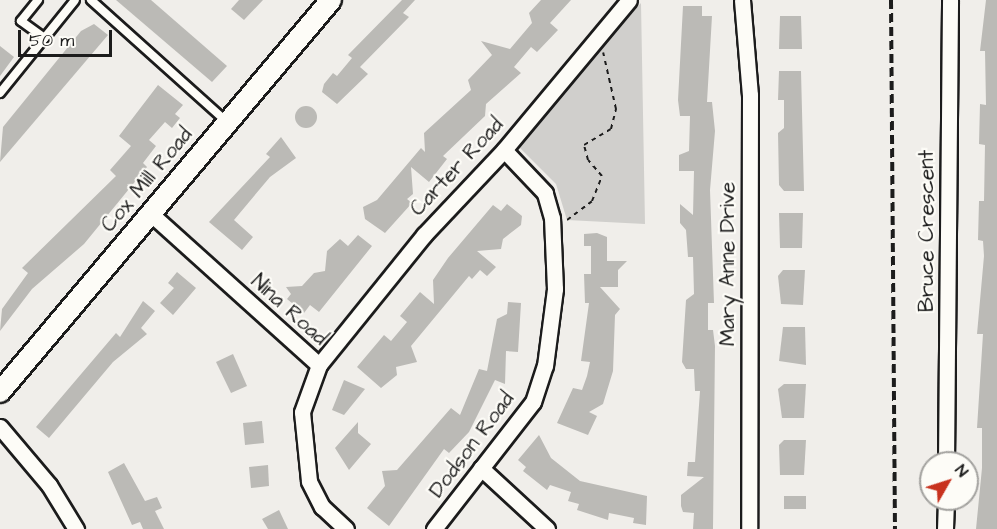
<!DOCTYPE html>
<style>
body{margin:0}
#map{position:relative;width:997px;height:529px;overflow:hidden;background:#f0eeea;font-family:"Architects Daughter",sans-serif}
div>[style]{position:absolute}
.green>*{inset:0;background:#d0cfcc}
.building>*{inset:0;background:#bbbab6}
.round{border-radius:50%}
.path>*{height:2px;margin-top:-1px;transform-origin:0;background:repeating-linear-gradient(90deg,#1c1c1c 0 4.5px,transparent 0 9px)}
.roads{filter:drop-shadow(2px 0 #1c1c1c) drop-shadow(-2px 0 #1c1c1c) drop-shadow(0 2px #1c1c1c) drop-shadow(0 -2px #1c1c1c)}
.service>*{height:8px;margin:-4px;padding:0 4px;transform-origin:4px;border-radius:4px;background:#fdfcf7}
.minor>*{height:15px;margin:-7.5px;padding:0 7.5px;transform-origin:7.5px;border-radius:7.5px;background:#fdfcf7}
.tertiary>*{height:20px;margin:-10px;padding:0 10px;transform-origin:10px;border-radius:10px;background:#fdfcf7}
.rail>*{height:4px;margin-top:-2px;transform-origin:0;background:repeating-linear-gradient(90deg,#1c1c1c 0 9px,transparent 0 13.5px)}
span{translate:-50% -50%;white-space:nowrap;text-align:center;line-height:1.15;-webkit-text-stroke:4.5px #fdfcf7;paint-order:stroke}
.street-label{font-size:21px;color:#1c1c1c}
.north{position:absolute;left:919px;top:451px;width:60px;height:60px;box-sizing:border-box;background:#fdfcf7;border:2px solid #a3a29f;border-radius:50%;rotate:51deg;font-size:16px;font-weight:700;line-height:24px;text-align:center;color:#1c1c1c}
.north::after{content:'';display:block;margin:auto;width:21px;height:27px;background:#c8321e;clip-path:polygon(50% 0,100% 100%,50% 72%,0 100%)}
.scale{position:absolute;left:18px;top:30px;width:94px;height:27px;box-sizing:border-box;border:3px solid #1c1c1c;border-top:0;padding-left:8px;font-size:18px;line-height:21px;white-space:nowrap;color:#1c1c1c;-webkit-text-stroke:4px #fdfcf7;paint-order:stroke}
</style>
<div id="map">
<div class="green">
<div style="clip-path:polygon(641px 3px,645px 224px,567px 220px,556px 184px,517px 145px)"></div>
</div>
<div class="building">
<div style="clip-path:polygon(116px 0,151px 0,227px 66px,212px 82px)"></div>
<div style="clip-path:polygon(239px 0,263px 0,244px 20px,231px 9px)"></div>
<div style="clip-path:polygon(402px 0,415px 0,403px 13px,409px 17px,360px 67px,368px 74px,337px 104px,322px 92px,324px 84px,333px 73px,337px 76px,352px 58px,348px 55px)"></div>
<div style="clip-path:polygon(541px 0,571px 0,550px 23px,558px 30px,537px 52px,531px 47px,514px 67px,521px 73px,486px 104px,485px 116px,443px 156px,447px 159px,429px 182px,411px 167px,413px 194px,407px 199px,412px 203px,385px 233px,365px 219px,363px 207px,377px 200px,421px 148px,425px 152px,424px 133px,471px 90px,468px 80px,492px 55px,481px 41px,510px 49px,532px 23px,529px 13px)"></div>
<div style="clip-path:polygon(986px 0,997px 0,997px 529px,976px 529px,982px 468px,982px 428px,977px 428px,983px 334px,977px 334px,984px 256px,983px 241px,978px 240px,979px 201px,984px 201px,985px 145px,979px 144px,980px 104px,986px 105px,985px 51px,980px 51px)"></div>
<div style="clip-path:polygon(683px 6px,702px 6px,702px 16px,712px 16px,707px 102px,712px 102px,715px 131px,710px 190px,714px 303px,708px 303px,708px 330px,713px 330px,715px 346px,713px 529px,693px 529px,694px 513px,683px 512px,681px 506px,681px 495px,704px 477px,687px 476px,688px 462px,695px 462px,700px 391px,695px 391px,694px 369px,686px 369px,682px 362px,686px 300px,694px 294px,693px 257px,688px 257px,686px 230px,680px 223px,680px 204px,693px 215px,694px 171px,679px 171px,679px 155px,689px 151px,690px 116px,680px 116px,678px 100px)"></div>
<div style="clip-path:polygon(780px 16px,801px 16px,802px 49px,779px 49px)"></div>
<div style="clip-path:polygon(94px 24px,108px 35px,0 162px,3px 127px,81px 31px)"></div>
<div style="clip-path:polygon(0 46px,14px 57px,0 76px)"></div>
<div style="clip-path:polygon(779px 71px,801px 71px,804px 191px,784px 191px,779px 185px,778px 133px,784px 128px,784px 100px,778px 100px)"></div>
<div style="clip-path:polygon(158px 85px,183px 105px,175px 114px,180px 118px,172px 128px,165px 122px,149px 140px,156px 146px,143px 163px,147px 167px,84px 244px,32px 289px,0 331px,2px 309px,28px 273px,22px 268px,116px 176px,110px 170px,131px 146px,119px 136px)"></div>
<div class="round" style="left:295px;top:106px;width:22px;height:22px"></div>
<div style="clip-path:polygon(281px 137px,296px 158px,270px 177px,234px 220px,253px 237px,242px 250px,209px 222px,270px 157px,266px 154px)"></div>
<div style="clip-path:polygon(507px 204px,522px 216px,521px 225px,503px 239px,501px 249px,477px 251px,496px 267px,487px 276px,480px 270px,472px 279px,469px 276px,411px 346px,417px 362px,396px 367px,397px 375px,381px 388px,357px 367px,384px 335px,391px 341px,407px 322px,400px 316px,420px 292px,434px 304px,433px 280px,448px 258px,493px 205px,501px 211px)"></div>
<div style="clip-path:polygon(779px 213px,803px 213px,802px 248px,780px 248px)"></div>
<div style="clip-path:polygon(597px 233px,607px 237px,607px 261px,627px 261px,618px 270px,618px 287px,600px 287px,620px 309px,615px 315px,613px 371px,603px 404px,589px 412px,597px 416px,588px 435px,557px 423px,573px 388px,582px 390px,587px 376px,590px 362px,581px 361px,589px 303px,585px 303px,584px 274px,591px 274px,591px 246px,584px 246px,584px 234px)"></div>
<div style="clip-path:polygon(358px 235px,372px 246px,319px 312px,310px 305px,304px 313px,287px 299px,291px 294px,286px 287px,302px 286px,314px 273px,325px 271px,327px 251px,340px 239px,348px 246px)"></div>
<div style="clip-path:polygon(783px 270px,805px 270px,803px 305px,781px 304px,778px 276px)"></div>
<div style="clip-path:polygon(177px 272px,196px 288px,173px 315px,160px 303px,174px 288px,168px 283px)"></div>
<div style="clip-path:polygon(143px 301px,155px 311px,141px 328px,147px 334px,113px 362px,49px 438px,36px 427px,116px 333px,120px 337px)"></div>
<div style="clip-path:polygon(508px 302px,521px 303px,518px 352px,506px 351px,505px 384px,495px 380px,469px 432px,449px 453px,444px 449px,389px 526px,367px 508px,385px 486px,382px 471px,397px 470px,451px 408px,460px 415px,479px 369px,487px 371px,497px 319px,507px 314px)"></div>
<div style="clip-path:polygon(783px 327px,805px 327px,806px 365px,779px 361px)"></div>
<div style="clip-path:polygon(233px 354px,247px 386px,231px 393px,216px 362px)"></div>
<div style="clip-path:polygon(344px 380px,365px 389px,344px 415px,332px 410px)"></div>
<div style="clip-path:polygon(784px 384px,806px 384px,804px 418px,782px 418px,778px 389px)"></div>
<div style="clip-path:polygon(262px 421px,264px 443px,245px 445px,243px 423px)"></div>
<div style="clip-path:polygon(358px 422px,358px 433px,371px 444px,349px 470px,335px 448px)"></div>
<div style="clip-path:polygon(539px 435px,551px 458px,580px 481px,647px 496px,646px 525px,633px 523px,634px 518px,609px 513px,608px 520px,577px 510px,579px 504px,568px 501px,571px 492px,550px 485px,547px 490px,523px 471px,526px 467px,518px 460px)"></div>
<div style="clip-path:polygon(784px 440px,806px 440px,804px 475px,780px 475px,779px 445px)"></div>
<div style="clip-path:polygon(124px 463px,145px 501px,157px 497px,162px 508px,155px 511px,164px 529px,143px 529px,140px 522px,132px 525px,108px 472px)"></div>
<div style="clip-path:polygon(268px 465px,269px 486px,251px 488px,249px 467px)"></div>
<div style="clip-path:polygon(784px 496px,806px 496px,806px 509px,784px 509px)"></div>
<div style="clip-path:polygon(279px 510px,288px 529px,268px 529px,262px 519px)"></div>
</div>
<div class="path">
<div style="left:567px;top:220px;width:31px;rotate:-37deg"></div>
<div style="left:592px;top:201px;width:27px;rotate:-68deg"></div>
<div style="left:602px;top:176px;width:21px;rotate:-131deg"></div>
<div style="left:588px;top:160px;width:16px;rotate:-105deg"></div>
<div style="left:584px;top:145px;width:31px;rotate:-31deg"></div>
<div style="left:611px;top:129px;width:21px;rotate:-76deg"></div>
<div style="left:616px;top:109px;width:58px;rotate:-102.8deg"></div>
</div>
<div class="roads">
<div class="service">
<div style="left:38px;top:0;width:27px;rotate:129deg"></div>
<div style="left:21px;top:21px;width:29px;rotate:36deg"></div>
<div style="left:91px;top:0;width:181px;rotate:41.9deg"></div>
<div style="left:0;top:93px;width:119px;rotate:-51.1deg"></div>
</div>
<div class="minor">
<div style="left:742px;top:0;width:95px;rotate:85.2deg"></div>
<div style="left:750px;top:95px;width:434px;rotate:90.1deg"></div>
<div style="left:150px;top:213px;width:227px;rotate:42deg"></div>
<div style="left:0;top:427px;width:76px;rotate:49.8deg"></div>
<div style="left:49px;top:485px;width:52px;rotate:58.5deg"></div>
<div style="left:946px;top:463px;width:463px;rotate:-89.5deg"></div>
<div style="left:481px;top:468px;width:90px;rotate:42.7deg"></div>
<div style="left:346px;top:529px;width:33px;rotate:-137deg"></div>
<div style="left:322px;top:507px;width:29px;rotate:-117deg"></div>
<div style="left:309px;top:481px;width:69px;rotate:-95.8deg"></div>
<div style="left:302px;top:412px;width:50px;rotate:-70.1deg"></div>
<div style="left:319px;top:365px;width:167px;rotate:-51.1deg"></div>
<div style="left:424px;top:235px;width:117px;rotate:-46.7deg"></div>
<div style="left:504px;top:150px;width:195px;rotate:-50.2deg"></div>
<div style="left:434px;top:529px;width:161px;rotate:-52.1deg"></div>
<div style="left:533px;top:402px;width:38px;rotate:-72deg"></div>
<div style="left:545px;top:366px;width:78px;rotate:-82.6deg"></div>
<div style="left:555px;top:289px;width:71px;rotate:-92.4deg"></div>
<div style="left:552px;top:218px;width:26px;rotate:-106deg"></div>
<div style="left:545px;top:193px;width:59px;rotate:-133.6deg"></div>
<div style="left:945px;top:529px;width:30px;rotate:-88deg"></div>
</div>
<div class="tertiary">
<div style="left:0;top:392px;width:513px;rotate:-49.82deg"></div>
</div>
</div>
<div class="rail">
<div style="left:891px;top:0;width:529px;rotate:89.57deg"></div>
</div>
<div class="street-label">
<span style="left:457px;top:167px;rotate:-47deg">Carter Road</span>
<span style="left:147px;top:180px;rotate:-50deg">Cox Mill Road</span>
<span style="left:927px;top:231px;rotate:-90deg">Bruce Crescent</span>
<span style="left:728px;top:264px;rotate:-90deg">Mary Anne Drive</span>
<span style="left:289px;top:310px;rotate:42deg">Nina Road</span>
<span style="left:472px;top:445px;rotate:-53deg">Dodson Road</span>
</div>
<div class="north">N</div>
<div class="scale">50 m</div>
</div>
